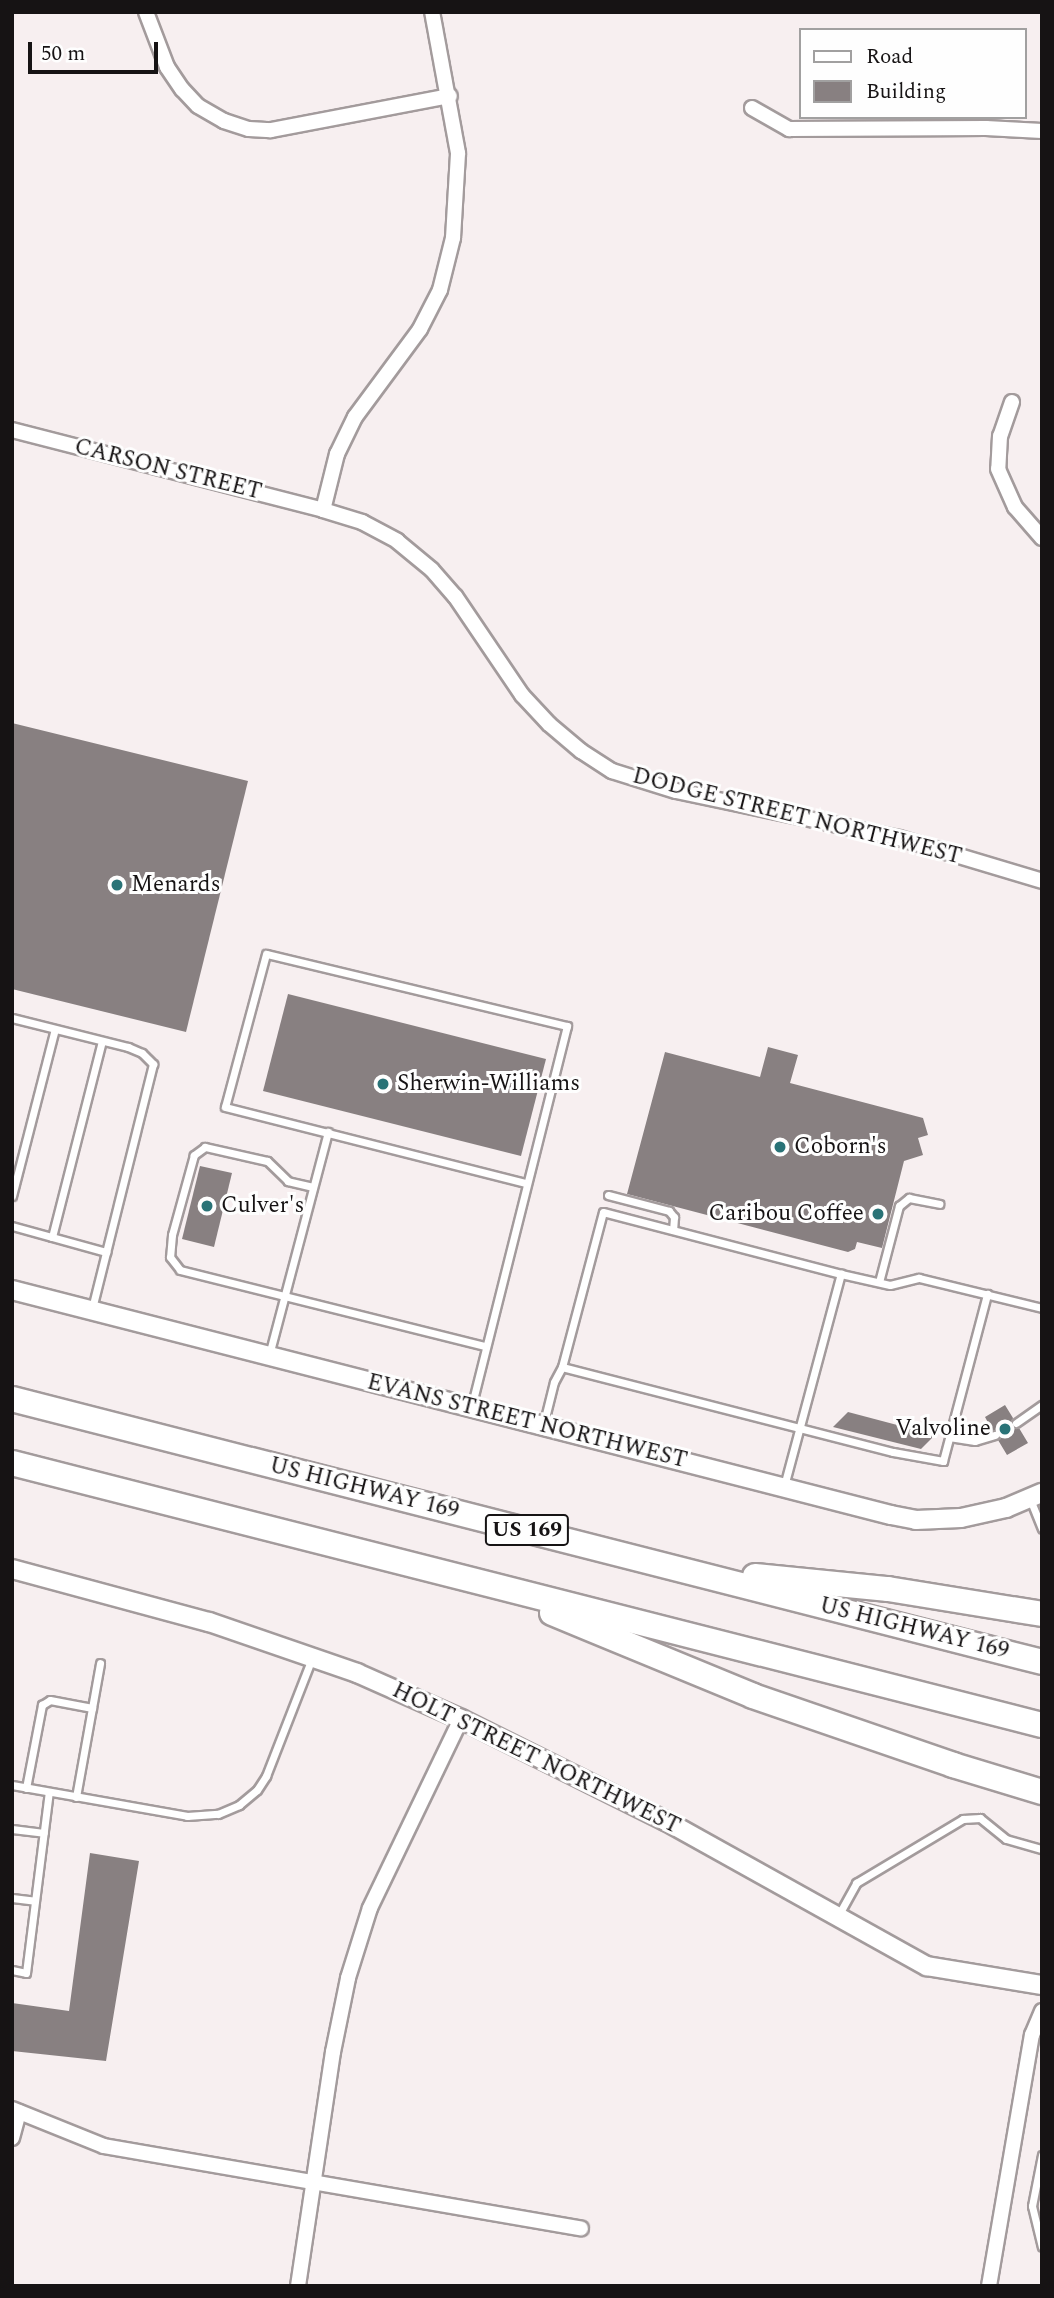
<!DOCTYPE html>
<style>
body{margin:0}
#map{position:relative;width:1054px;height:2298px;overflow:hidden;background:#f7eff0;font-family:Spectral,serif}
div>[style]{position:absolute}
.building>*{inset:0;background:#888081}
.roads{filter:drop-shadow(2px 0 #a39b9c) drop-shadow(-2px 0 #a39b9c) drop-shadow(0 2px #a39b9c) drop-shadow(0 -2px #a39b9c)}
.service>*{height:7px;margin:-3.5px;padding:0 3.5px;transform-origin:3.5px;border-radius:3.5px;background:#fff}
.minor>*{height:14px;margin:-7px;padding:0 7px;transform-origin:7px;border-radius:7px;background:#fff}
.tertiary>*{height:18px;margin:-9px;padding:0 9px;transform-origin:9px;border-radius:9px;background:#fff}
.motorway>*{height:24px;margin:-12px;padding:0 12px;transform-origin:12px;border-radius:12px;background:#fff}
.dots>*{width:19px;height:19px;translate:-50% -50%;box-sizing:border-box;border:4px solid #fefefe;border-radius:50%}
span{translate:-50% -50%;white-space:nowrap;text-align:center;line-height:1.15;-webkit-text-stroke:6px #fefefe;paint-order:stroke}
.shield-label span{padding:2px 5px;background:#fefefe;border:2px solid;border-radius:5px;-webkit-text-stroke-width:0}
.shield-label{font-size:21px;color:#161314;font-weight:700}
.street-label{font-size:23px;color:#161314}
.poi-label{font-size:23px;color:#161314}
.left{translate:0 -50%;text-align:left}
.right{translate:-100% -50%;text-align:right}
.frame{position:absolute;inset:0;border:14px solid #161314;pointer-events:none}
.legend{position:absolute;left:799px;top:28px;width:228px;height:91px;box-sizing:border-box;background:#fefefe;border:2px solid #a1a0a0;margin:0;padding:9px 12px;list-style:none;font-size:21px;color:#161314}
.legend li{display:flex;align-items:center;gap:14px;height:35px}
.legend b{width:35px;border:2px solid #a1a0a0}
.scale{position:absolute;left:28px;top:42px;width:130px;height:32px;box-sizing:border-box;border:4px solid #161314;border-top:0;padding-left:9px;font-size:21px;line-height:24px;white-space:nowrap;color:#161314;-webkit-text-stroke:5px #fefefe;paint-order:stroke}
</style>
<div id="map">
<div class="building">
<div style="clip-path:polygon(12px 723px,248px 781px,186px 1032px,12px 989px)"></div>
<div style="clip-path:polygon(288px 994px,546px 1059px,521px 1156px,263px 1091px)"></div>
<div style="clip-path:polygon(768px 1047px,798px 1055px,790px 1083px,923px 1118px,928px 1135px,918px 1138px,923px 1155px,904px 1161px,882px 1248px,857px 1242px,855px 1249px,848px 1252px,627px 1194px,665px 1052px,760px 1077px)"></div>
<div style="clip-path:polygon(200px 1166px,232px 1173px,214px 1247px,182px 1239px)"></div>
<div style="clip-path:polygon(1005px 1405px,1013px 1418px,1011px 1426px,1019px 1428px,1028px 1443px,1007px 1455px,998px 1440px,1001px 1433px,992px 1430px,985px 1417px)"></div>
<div style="clip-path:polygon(848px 1412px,935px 1435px,921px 1449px,833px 1427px)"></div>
<div style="clip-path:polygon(90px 1853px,139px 1861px,106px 2061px,12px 2051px,12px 2003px,69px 2011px)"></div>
</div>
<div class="roads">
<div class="service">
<div style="left:12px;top:1018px;width:120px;rotate:14deg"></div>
<div style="left:128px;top:1047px;width:15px;rotate:23deg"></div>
<div style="left:142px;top:1053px;width:16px;rotate:45deg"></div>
<div style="left:153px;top:1064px;width:252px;rotate:104deg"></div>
<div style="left:313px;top:1187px;width:26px;rotate:-167deg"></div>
<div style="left:288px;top:1181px;width:29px;rotate:-136deg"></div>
<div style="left:267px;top:1161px;width:64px;rotate:-167.3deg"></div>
<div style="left:205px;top:1147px;width:14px;rotate:144deg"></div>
<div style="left:194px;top:1155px;width:83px;rotate:105.4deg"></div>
<div style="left:172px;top:1235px;width:22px;rotate:95deg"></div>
<div style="left:170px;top:1257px;width:16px;rotate:52deg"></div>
<div style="left:180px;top:1270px;width:313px;rotate:14deg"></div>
<div style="left:608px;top:1195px;width:63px;rotate:14.7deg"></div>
<div style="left:669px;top:1211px;width:8px;rotate:50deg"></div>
<div style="left:674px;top:1217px;width:13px;rotate:94deg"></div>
<div style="left:12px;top:1196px;width:172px;rotate:-75.6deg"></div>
<div style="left:12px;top:1226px;width:98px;rotate:15.5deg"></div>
<div style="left:52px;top:1237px;width:202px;rotate:-75.7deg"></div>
<div style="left:879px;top:1282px;width:79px;rotate:-75.3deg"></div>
<div style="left:899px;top:1206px;width:13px;rotate:-39deg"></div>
<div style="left:909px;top:1198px;width:31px;rotate:11deg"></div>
<div style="left:269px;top:1355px;width:231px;rotate:-75.2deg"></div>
<div style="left:562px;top:1367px;width:342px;rotate:14.4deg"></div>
<div style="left:893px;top:1452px;width:51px;rotate:10.2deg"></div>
<div style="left:943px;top:1461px;width:173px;rotate:-75.2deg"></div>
<div style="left:471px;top:1408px;width:394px;rotate:-75.9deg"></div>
<div style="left:567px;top:1026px;width:309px;rotate:-166.5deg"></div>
<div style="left:266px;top:954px;width:158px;rotate:105deg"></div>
<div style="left:225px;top:1107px;width:310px;rotate:14.2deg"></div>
<div style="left:1016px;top:1423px;width:32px;rotate:-35deg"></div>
<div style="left:543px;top:1426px;width:45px;rotate:-76deg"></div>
<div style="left:554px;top:1382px;width:17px;rotate:-62deg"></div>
<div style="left:562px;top:1367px;width:160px;rotate:-75.2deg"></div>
<div style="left:603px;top:1212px;width:246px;rotate:14.6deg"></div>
<div style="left:841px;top:1274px;width:50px;rotate:12.7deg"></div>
<div style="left:890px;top:1285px;width:30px;rotate:-14deg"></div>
<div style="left:919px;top:1278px;width:127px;rotate:13.7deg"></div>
<div style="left:949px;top:1437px;width:26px;rotate:9deg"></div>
<div style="left:975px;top:1441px;width:21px;rotate:-17deg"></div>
<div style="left:784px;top:1486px;width:220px;rotate:-75deg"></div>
<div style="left:1030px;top:1499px;width:32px;rotate:68deg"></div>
<div style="left:12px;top:1785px;width:178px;rotate:10deg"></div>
<div style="left:187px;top:1816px;width:31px;rotate:-4deg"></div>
<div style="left:218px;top:1814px;width:23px;rotate:-23deg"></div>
<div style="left:239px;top:1805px;width:23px;rotate:-40deg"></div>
<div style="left:257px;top:1790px;width:17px;rotate:-57deg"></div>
<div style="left:266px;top:1776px;width:127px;rotate:-68.7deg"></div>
<div style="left:26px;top:1788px;width:85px;rotate:-79.1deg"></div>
<div style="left:42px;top:1705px;width:9px;rotate:-32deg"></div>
<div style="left:50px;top:1700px;width:43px;rotate:10.8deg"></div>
<div style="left:76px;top:1797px;width:136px;rotate:-79.8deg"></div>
<div style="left:12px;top:1829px;width:32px;rotate:7deg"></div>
<div style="left:12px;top:1898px;width:23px;rotate:7deg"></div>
<div style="left:838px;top:1916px;width:38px;rotate:-61deg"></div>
<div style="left:856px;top:1883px;width:125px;rotate:-30.9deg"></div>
<div style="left:963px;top:1819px;width:17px;rotate:-3deg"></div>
<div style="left:980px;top:1818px;width:33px;rotate:39deg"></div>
<div style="left:1006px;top:1839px;width:37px;rotate:16deg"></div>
<div style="left:12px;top:1970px;width:14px;rotate:12deg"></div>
<div style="left:26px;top:1973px;width:182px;rotate:-82.8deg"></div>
<div style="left:1042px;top:2155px;width:52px;rotate:101.1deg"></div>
<div style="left:1032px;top:2206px;width:42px;rotate:76.3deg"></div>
</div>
<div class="minor">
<div style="left:146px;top:12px;width:59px;rotate:69.1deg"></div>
<div style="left:167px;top:67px;width:27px;rotate:56deg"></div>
<div style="left:182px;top:89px;width:23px;rotate:47deg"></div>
<div style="left:198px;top:106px;width:30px;rotate:30deg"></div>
<div style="left:224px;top:121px;width:26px;rotate:18deg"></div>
<div style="left:249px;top:129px;width:22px;rotate:3deg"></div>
<div style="left:271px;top:130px;width:182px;rotate:-10.8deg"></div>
<div style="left:752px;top:108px;width:43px;rotate:29.6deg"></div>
<div style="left:789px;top:129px;width:197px;rotate:-0.3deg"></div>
<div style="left:986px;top:128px;width:56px;rotate:3.1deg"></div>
<div style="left:1012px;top:402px;width:36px;rotate:109deg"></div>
<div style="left:1000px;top:436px;width:33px;rotate:93deg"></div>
<div style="left:998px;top:469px;width:42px;rotate:65.9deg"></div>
<div style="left:1015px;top:507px;width:41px;rotate:48.9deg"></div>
<div style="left:12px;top:430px;width:321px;rotate:14.4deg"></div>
<div style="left:323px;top:510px;width:41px;rotate:17.1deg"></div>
<div style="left:362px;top:522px;width:40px;rotate:28deg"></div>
<div style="left:397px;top:541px;width:45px;rotate:39.6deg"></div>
<div style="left:432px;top:570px;width:35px;rotate:49deg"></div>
<div style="left:455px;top:596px;width:120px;rotate:55.9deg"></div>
<div style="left:522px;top:695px;width:40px;rotate:47deg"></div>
<div style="left:549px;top:724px;width:42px;rotate:40.2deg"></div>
<div style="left:581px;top:751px;width:37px;rotate:33deg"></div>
<div style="left:612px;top:771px;width:67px;rotate:17.4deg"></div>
<div style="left:676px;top:791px;width:228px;rotate:11.9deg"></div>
<div style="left:899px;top:838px;width:149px;rotate:16.7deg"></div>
<div style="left:323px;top:510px;width:58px;rotate:-76deg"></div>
<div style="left:337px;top:454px;width:41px;rotate:-64.1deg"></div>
<div style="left:355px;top:417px;width:109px;rotate:-53.5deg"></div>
<div style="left:420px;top:329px;width:44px;rotate:-62.9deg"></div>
<div style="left:440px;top:290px;width:54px;rotate:-76deg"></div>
<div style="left:453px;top:238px;width:85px;rotate:-86.6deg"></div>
<div style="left:458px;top:153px;width:143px;rotate:-100.4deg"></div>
<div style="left:12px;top:2109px;width:99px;rotate:21.9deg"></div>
<div style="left:104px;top:2146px;width:484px;rotate:9.8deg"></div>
<div style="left:12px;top:2138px;width:27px;rotate:-75deg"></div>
<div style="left:298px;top:2286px;width:237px;rotate:-81.5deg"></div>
<div style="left:333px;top:2052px;width:76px;rotate:-78.5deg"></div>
<div style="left:348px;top:1978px;width:73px;rotate:-72.6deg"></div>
<div style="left:370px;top:1908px;width:210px;rotate:-64.3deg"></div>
<div style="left:989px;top:2286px;width:255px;rotate:-80.3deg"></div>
<div style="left:1032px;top:2035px;width:26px;rotate:-67deg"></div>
</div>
<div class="tertiary">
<div style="left:12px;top:1290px;width:907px;rotate:14.36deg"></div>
<div style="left:891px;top:1515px;width:25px;rotate:11deg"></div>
<div style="left:916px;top:1520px;width:45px;rotate:-2.5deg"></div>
<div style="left:961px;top:1518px;width:46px;rotate:-12.5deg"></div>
<div style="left:1006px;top:1508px;width:39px;rotate:-23deg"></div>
<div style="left:12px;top:1569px;width:204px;rotate:15.1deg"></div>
<div style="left:209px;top:1622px;width:157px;rotate:19deg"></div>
<div style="left:357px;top:1673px;width:114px;rotate:23.9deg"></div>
<div style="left:461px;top:1719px;width:229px;rotate:26.5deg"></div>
<div style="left:666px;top:1821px;width:299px;rotate:29.1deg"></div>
<div style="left:927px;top:1966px;width:117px;rotate:9.4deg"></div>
</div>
<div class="motorway">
<div style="left:12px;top:1399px;width:1063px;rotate:14.32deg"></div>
<div style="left:12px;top:1463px;width:1063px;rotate:14.27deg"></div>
<div style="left:755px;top:1576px;width:134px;rotate:5.6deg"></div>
<div style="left:888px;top:1589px;width:156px;rotate:9.2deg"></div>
<div style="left:552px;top:1613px;width:217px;rotate:22.4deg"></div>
<div style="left:753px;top:1696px;width:212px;rotate:19deg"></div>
<div style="left:953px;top:1765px;width:93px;rotate:16.9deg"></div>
</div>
</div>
<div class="dots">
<div style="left:117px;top:885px;background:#297377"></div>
<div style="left:383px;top:1084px;background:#297377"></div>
<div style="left:780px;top:1147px;background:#297377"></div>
<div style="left:207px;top:1206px;background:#297377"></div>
<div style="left:878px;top:1214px;background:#297377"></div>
<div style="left:1005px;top:1429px;background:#297377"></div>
</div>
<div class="shield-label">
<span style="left:527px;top:1530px">US 169</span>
</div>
<div class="street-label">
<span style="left:168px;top:470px;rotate:14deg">CARSON STREET</span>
<span style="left:797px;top:817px;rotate:14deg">DODGE STREET NORTHWEST</span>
<span style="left:527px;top:1422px;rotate:14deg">EVANS STREET NORTHWEST</span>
<span style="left:364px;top:1489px;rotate:14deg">US HIGHWAY 169</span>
<span style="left:914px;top:1629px;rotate:14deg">US HIGHWAY 169</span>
<span style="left:536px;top:1759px;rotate:26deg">HOLT STREET NORTHWEST</span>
</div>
<div class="poi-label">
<span class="left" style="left:131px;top:885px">Menards</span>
<span class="left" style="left:397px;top:1084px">Sherwin-Williams</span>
<span class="left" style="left:794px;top:1147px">Coborn's</span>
<span class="left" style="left:221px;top:1206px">Culver's</span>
<span class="right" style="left:864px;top:1214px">Caribou Coffee</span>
<span class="right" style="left:991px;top:1429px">Valvoline</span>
</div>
<div class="frame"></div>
<ul class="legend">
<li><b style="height:9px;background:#fff"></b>Road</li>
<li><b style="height:19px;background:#888081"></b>Building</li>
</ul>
<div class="scale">50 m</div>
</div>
